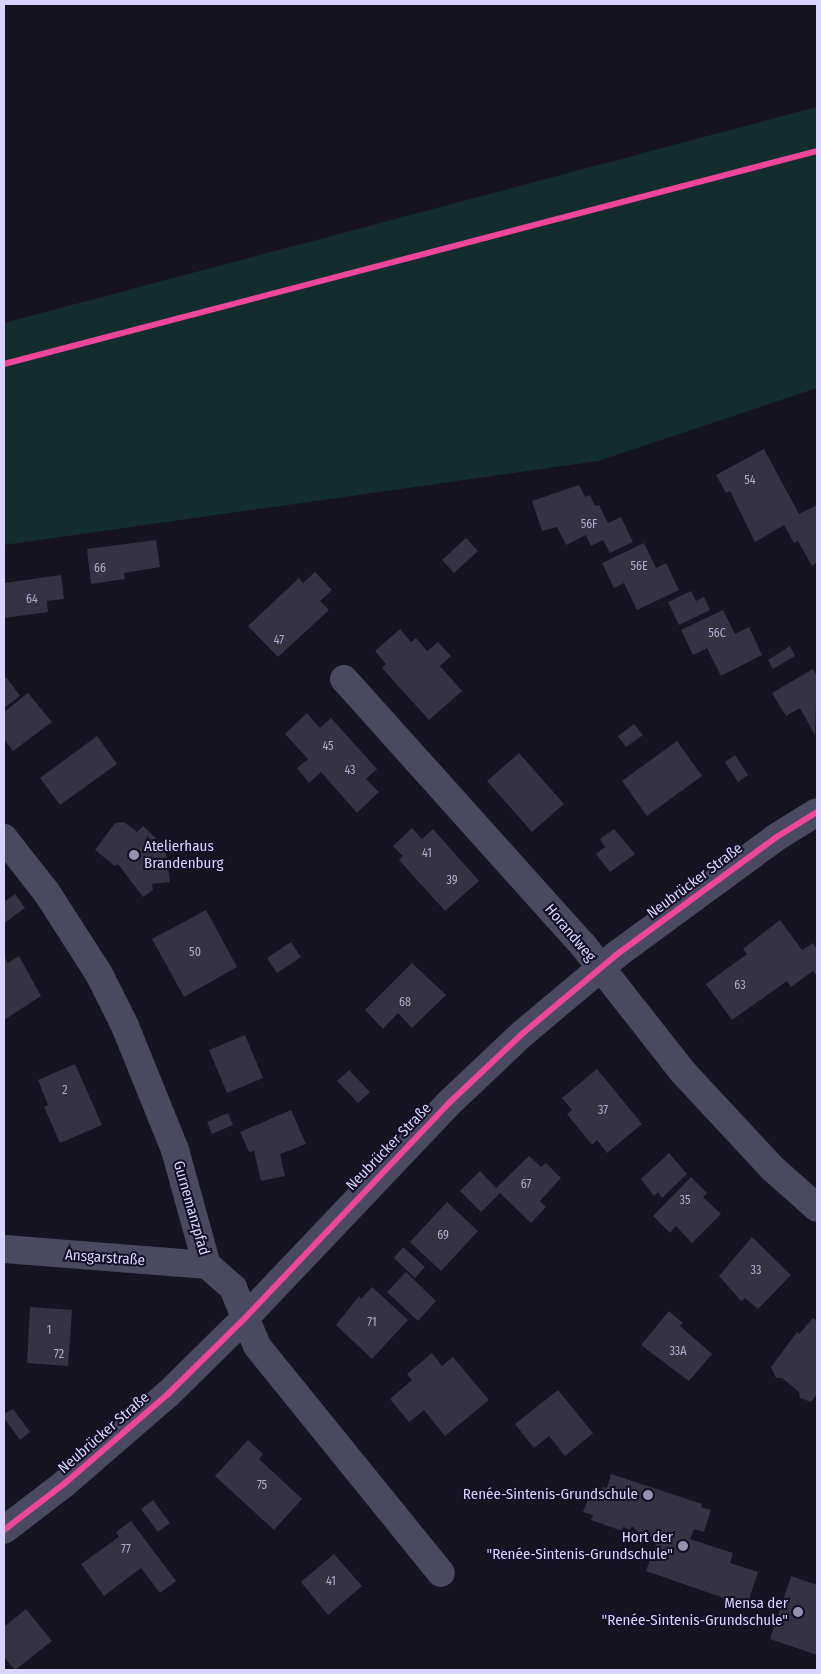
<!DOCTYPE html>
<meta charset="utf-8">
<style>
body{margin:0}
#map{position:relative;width:821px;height:1674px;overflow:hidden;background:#161421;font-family:"Fira Sans Condensed",sans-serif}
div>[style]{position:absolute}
.green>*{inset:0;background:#132c2d}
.building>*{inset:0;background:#343243}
.street>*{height:28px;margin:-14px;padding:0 14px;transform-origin:14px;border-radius:14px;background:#4a4962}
.cycleway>*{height:6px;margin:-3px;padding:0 3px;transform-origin:3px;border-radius:3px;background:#ed469a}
.dots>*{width:14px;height:14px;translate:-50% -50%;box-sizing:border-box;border:2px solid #130f26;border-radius:50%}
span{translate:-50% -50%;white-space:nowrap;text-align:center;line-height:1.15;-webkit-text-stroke:4px #130f26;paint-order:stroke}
.number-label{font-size:12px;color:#b0acd0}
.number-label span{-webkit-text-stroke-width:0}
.poi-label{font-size:15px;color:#d9d4ff}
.left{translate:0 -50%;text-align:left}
.right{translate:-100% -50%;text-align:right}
.street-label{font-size:15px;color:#d9d4ff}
.frame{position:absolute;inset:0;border:5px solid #d9d4ff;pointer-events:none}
</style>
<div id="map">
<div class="green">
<div style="clip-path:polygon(817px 107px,817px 388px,598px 461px,4px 545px,4px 323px)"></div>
</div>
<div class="building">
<div style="clip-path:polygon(764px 449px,799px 514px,817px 505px,817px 562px,812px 566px,798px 541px,794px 543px,784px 525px,755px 542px,730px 491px,726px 493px,716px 475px)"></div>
<div style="clip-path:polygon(579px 485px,585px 497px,590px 495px,595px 506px,599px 505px,608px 523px,621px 517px,633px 542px,610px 553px,603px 540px,591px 546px,586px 535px,566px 545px,557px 527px,542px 531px,532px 501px)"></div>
<div style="clip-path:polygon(466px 538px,478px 551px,454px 573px,442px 560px)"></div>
<div style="clip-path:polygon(156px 540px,160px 567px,124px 573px,125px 579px,91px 584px,87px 549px)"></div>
<div style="clip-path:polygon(644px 543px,656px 568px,666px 563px,679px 590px,637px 610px,624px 583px,614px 588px,602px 563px)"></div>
<div style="clip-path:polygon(315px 572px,332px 590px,320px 601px,329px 610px,278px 657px,248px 626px,299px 578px,303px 583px)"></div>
<div style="clip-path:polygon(61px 575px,64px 599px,47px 601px,48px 612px,4px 618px,4px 583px)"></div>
<div style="clip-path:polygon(691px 591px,696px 601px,704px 597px,710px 610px,679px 625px,668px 602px)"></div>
<div style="clip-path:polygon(723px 610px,735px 634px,749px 627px,762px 655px,721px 676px,707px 648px,693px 655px,681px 630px)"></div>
<div style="clip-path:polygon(400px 629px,411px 642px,416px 638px,427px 651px,438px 642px,451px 656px,440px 666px,462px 691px,429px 720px,382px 668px,386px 664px,375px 651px)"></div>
<div style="clip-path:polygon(790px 646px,795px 656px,773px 669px,768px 660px)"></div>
<div style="clip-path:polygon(813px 669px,817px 676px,815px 735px,800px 708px,786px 716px,772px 693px)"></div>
<div style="clip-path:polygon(6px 677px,20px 696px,4px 708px,4px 679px)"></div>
<div style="clip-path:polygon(28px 693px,52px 722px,13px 751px,4px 739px,4px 712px)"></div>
<div style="clip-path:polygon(307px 713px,320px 728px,331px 718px,377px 769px,366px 779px,379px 792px,357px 813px,321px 772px,309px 783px,297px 768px,308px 759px,285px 734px)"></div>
<div style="clip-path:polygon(634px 724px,643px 735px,626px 747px,618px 736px)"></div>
<div style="clip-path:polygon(97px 736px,117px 764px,60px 805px,40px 778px)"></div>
<div style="clip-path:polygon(677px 741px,702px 776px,647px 816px,622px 781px)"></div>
<div style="clip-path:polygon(519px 753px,564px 804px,532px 832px,487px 781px)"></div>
<div style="clip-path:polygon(735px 755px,748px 775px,738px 782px,725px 762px)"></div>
<div style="clip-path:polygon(124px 822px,137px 832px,143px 826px,165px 847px,170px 882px,152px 884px,153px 890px,143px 897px,118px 864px,115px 866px,95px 850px,115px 823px)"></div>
<div style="clip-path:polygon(412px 828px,422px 839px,433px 829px,479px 881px,445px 911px,399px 860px,403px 856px,393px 846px)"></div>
<div style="clip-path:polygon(614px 829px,635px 854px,610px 872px,596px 854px,605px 847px,600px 839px)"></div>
<div style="clip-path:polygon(15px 894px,25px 908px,4px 923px,4px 902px)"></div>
<div style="clip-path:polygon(206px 910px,237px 967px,184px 997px,152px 939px)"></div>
<div style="clip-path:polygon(780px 920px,802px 950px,813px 943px,817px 949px,817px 976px,813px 971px,791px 987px,787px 981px,732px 1020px,706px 984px,747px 954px,743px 949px)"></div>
<div style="clip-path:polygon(291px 942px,301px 957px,277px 973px,267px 958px)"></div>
<div style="clip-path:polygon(4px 956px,8px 963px,19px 956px,41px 996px,4px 1020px)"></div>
<div style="clip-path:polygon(412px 963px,446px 995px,412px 1028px,398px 1013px,383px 1029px,365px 1010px)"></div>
<div style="clip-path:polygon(245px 1035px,263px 1078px,227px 1093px,209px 1050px)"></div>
<div style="clip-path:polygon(75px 1064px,102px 1125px,60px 1143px,44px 1107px,48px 1105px,38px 1080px)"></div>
<div style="clip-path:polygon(597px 1069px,642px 1124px,607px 1153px,597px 1140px,592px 1145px,567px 1114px,572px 1110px,562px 1098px)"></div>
<div style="clip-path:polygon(349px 1070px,370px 1092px,358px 1103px,337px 1081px)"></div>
<div style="clip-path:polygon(291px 1110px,306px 1144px,280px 1154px,285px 1176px,261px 1181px,254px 1151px,249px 1152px,240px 1132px)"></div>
<div style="clip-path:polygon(228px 1113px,233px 1125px,212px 1134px,207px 1122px)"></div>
<div style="clip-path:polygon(669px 1153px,687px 1174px,662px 1198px,658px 1192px,654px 1196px,641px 1179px)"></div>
<div style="clip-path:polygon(529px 1156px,541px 1167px,546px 1163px,561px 1178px,540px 1201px,546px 1207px,531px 1223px,500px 1193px,481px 1212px,460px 1191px,480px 1171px,496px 1188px)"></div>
<div style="clip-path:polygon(691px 1177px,707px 1193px,703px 1197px,721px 1214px,692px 1243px,676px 1226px,670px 1233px,653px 1216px)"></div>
<div style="clip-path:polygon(447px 1202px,478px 1231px,441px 1271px,410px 1242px)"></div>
<div style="clip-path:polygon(752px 1237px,791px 1275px,758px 1309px,745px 1298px,741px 1301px,719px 1276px)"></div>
<div style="clip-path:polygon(403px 1247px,425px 1267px,415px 1278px,394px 1258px)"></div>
<div style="clip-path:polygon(406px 1272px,436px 1301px,418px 1321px,387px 1292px)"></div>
<div style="clip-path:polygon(372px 1287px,408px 1320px,372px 1359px,336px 1325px,359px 1296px,361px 1299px)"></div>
<div style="clip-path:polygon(30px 1307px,72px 1310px,68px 1366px,27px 1363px)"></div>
<div style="clip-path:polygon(669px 1311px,683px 1323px,680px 1326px,712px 1354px,689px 1381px,641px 1345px)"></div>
<div style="clip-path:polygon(813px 1318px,817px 1321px,817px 1394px,811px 1402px,800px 1398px,799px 1392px,782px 1378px,776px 1378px,771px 1367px,797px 1332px,799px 1334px)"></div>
<div style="clip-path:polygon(432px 1353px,442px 1366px,453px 1357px,489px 1400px,445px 1436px,424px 1410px,409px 1422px,390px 1399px,412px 1380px,407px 1374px)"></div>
<div style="clip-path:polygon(558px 1390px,593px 1433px,565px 1456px,549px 1436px,534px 1448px,515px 1424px)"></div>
<div style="clip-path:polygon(13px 1409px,30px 1432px,20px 1440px,4px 1418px,4px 1414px)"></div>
<div style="clip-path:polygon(248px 1440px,263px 1454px,259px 1459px,302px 1499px,274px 1530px,215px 1476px)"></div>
<div style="clip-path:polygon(611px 1474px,702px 1504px,701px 1507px,711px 1510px,704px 1532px,694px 1529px,690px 1539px,733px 1553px,730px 1563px,758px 1572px,747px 1606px,646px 1571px,658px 1539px,639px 1533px,632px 1526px,630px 1530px,623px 1527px,622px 1531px,591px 1520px,593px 1515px,583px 1512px,592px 1488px,601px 1491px,603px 1487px,607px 1488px)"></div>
<div style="clip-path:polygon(153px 1500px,170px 1523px,158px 1532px,141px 1509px)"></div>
<div style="clip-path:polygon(131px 1521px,176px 1581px,160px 1593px,141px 1568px,104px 1596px,81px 1564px,119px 1537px,116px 1532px)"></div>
<div style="clip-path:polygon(334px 1554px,362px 1586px,328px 1615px,301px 1582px)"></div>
<div style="clip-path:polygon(791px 1576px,817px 1585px,817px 1655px,770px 1639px)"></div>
<div style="clip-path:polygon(26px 1609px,52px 1641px,15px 1670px,4px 1657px,4px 1627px)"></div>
</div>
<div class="street">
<div style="left:344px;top:679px;width:358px;rotate:48.1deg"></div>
<div style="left:583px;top:945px;width:160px;rotate:51.8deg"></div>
<div style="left:682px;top:1071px;width:132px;rotate:47.1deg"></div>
<div style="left:772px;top:1168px;width:60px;rotate:41.6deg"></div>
<div style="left:4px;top:838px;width:70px;rotate:52deg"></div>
<div style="left:47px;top:893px;width:96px;rotate:57.3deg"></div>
<div style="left:99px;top:974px;width:58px;rotate:63.4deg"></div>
<div style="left:125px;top:1026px;width:134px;rotate:68deg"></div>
<div style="left:175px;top:1150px;width:119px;rotate:74.5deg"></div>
<div style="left:207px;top:1265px;width:35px;rotate:41deg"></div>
<div style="left:233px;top:1288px;width:63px;rotate:67.5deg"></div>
<div style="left:257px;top:1346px;width:292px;rotate:51deg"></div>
<div style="left:4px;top:1249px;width:204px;rotate:4.5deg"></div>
<div style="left:4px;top:1530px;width:76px;rotate:-37.5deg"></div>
<div style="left:64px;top:1484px;width:138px;rotate:-40.9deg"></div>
<div style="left:168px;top:1394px;width:108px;rotate:-44.6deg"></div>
<div style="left:245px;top:1318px;width:295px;rotate:-46.5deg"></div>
<div style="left:448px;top:1104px;width:102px;rotate:-43.4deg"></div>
<div style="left:522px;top:1034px;width:123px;rotate:-40deg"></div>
<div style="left:616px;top:955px;width:197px;rotate:-36.3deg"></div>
<div style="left:775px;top:838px;width:49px;rotate:-31.8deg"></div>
</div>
<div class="cycleway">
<div style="left:4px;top:364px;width:840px;rotate:-14.68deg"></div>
<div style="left:4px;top:1530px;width:76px;rotate:-37.5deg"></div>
<div style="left:64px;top:1484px;width:138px;rotate:-40.9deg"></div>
<div style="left:168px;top:1394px;width:108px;rotate:-44.6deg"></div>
<div style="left:245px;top:1318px;width:295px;rotate:-46.5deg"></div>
<div style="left:448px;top:1104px;width:102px;rotate:-43.4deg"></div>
<div style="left:522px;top:1034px;width:123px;rotate:-40deg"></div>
<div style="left:616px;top:955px;width:197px;rotate:-36.3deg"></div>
<div style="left:775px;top:838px;width:49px;rotate:-31.8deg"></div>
</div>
<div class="dots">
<div style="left:134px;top:855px;background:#9591b1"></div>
<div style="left:648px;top:1495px;background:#9591b1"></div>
<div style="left:683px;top:1546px;background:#9591b1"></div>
<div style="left:798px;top:1612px;background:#9591b1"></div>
</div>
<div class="number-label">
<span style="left:750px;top:481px">54</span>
<span style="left:589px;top:525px">56F</span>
<span style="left:639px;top:567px">56E</span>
<span style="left:100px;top:569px">66</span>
<span style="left:32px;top:600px">64</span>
<span style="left:717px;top:634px">56C</span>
<span style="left:279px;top:641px">47</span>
<span style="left:328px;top:747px">45</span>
<span style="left:350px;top:771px">43</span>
<span style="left:427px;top:854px">41</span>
<span style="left:452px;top:881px">39</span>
<span style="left:195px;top:953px">50</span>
<span style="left:740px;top:986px">63</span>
<span style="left:405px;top:1003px">68</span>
<span style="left:65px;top:1091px">2</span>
<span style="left:603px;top:1111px">37</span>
<span style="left:526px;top:1185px">67</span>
<span style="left:685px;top:1201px">35</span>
<span style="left:443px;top:1236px">69</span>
<span style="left:756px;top:1271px">33</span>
<span style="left:372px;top:1323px">71</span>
<span style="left:49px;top:1331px">1</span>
<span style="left:678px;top:1352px">33A</span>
<span style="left:59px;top:1355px">72</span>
<span style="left:262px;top:1486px">75</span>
<span style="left:126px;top:1550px">77</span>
<span style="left:331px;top:1582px">41</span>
</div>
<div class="poi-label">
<span class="left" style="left:144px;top:855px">Atelierhaus<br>Brandenburg</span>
<span class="right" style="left:638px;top:1495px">Renée-Sintenis-Grundschule</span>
<span class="right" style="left:673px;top:1546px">Hort der<br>"Renée-Sintenis-Grundschule"</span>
<span class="right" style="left:788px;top:1612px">Mensa der<br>"Renée-Sintenis-Grundschule"</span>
</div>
<div class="street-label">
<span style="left:695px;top:881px;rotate:-37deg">Neubrücker Straße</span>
<span style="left:570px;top:933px;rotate:50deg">Horandweg</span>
<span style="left:389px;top:1147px;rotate:-46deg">Neubrücker Straße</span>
<span style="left:191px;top:1208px;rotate:74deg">Gurnemanzpfad</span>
<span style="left:105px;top:1258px;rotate:4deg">Ansgarstraße</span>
<span style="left:104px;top:1433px;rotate:-41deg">Neubrücker Straße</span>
</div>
<div class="frame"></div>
</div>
